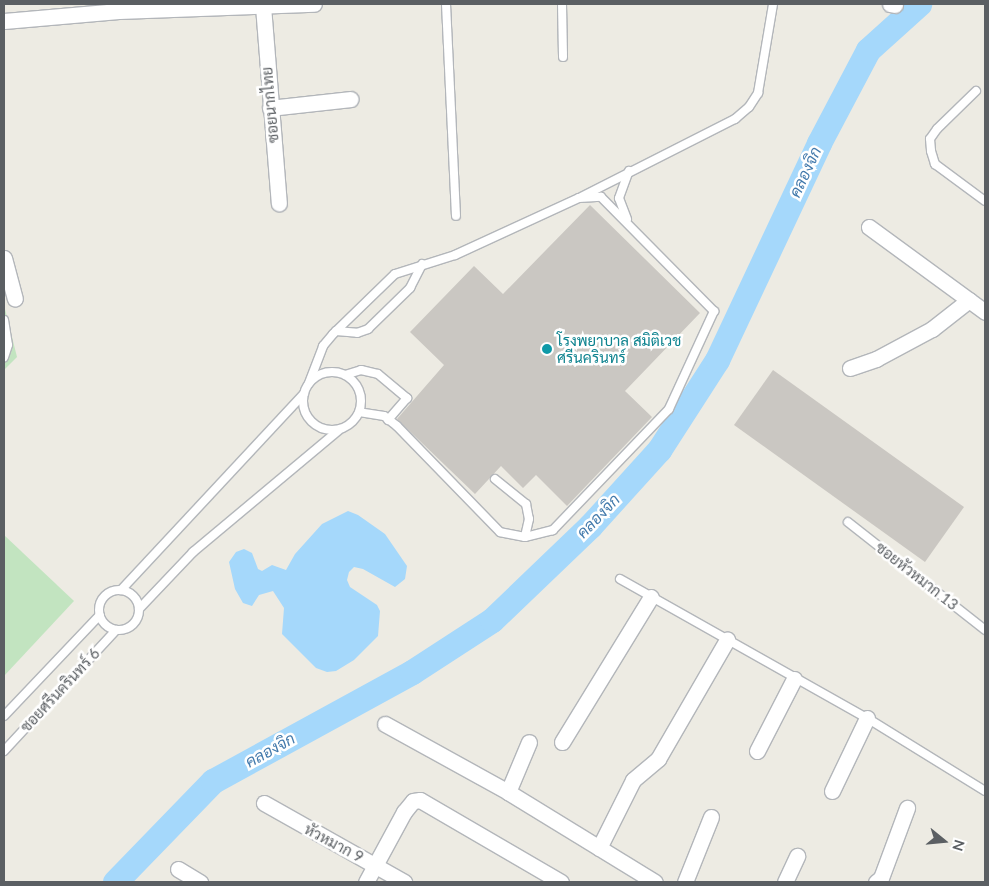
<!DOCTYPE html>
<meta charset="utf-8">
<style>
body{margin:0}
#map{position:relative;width:989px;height:886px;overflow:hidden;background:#edebe3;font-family:Lato,Sarabun,sans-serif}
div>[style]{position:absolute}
.green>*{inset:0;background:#c2e4c0}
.water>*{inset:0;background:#a5d8fb}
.river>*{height:25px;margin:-12.5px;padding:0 12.5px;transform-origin:12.5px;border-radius:12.5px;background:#a5d8fb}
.building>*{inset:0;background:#cac7c2}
.roads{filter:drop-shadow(1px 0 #b3b6ba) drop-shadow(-1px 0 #b3b6ba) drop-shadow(0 1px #b3b6ba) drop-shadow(0 -1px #b3b6ba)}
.lane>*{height:8px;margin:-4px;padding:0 4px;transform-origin:4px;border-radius:4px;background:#fff}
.lane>.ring{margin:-4px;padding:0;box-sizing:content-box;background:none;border:8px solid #fff;border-radius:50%}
.street>*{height:15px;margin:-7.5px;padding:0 7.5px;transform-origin:7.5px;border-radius:7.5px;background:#fff}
.dots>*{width:14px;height:14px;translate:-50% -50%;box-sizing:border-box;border:2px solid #fff;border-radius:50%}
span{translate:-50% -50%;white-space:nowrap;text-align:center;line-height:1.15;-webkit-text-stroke:5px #fff;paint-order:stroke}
.street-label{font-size:15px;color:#5b5f63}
.culture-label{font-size:15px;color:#0d838f}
.left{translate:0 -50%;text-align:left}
.water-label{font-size:16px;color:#437aac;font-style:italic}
.frame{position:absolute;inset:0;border:5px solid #5b5f63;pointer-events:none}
.north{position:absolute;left:919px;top:816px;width:50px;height:50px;-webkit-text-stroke:4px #fff;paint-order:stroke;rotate:107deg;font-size:14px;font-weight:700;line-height:20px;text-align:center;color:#5b5f63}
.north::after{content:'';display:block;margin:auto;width:18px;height:22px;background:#5b5f63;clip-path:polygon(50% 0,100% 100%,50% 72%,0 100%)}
</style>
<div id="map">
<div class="green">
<div style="clip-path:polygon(4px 305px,17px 357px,4px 370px)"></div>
<div style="clip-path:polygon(4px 535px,74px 601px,4px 676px)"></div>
</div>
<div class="water">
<div style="clip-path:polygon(348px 511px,358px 515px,385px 534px,407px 566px,405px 579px,395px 587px,363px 569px,354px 567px,349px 572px,347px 580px,350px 587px,377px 605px,380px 611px,378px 636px,354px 660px,336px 671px,327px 672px,316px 668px,282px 634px,284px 608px,273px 591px,259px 595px,252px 606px,243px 603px,235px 589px,229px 562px,236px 552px,244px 549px,252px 553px,258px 569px,262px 571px,272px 565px,286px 570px,295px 554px,322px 524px)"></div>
</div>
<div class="river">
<div style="left:115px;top:882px;width:141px;rotate:-45.9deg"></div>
<div style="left:213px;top:781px;width:227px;rotate:-28.7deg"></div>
<div style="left:412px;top:672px;width:95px;rotate:-33deg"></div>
<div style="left:492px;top:620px;width:136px;rotate:-43.8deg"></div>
<div style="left:590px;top:526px;width:103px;rotate:-47.8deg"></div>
<div style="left:659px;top:450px;width:107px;rotate:-57.2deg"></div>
<div style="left:717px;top:360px;width:240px;rotate:-64.8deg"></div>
<div style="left:819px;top:143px;width:105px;rotate:-62.2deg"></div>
<div style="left:868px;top:50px;width:69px;rotate:-42deg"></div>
</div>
<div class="building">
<div style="clip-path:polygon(590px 205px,700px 313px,625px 391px,652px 417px,567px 506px,536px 475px,523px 488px,501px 466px,475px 494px,397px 419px,444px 365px,410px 332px,474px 266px,503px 294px)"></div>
<div style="clip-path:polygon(773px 370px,964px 507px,925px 562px,734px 425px)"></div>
</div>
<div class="roads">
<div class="lane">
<div style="left:446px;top:4px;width:212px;rotate:87.3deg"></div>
<div style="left:562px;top:4px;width:53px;rotate:88.9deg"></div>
<div style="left:976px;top:91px;width:54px;rotate:135.7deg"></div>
<div style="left:937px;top:129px;width:12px;rotate:125deg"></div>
<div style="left:930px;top:139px;width:12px;rotate:85deg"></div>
<div style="left:931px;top:151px;width:14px;rotate:73deg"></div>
<div style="left:935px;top:164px;width:62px;rotate:36.5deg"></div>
<div style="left:581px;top:197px;width:173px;rotate:-26.9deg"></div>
<div style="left:735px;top:119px;width:18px;rotate:-41deg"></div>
<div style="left:749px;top:107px;width:17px;rotate:-57deg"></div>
<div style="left:758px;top:93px;width:90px;rotate:-80.4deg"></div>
<div style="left:627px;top:219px;width:22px;rotate:-111deg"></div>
<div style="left:619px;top:198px;width:29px;rotate:-70deg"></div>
<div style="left:4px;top:320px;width:25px;rotate:81deg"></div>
<div style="left:8px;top:345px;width:13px;rotate:108deg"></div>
<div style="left:336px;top:331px;width:21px;rotate:5deg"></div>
<div style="left:357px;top:333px;width:12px;rotate:-20deg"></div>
<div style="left:368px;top:329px;width:59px;rotate:-44.3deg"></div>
<div style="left:410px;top:288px;width:27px;rotate:-63deg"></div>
<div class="ring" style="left:303px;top:372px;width:50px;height:50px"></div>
<div style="left:345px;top:375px;width:17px;rotate:-17deg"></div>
<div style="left:361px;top:370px;width:17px;rotate:13deg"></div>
<div style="left:378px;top:374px;width:38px;rotate:40deg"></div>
<div style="left:407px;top:398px;width:29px;rotate:131deg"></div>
<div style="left:309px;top:383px;width:40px;rotate:-69deg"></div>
<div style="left:323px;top:346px;width:16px;rotate:-50deg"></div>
<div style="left:333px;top:334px;width:86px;rotate:-44.1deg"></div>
<div style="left:395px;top:274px;width:63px;rotate:-17.6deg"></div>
<div style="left:455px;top:255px;width:136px;rotate:-24.7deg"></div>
<div style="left:579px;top:198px;width:22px;rotate:-3deg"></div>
<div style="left:601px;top:197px;width:161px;rotate:45.3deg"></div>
<div style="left:714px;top:311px;width:108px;rotate:114.7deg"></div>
<div style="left:669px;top:409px;width:168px;rotate:133.8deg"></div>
<div style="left:553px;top:530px;width:29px;rotate:166deg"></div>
<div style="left:525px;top:537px;width:25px;rotate:-169deg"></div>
<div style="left:500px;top:532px;width:148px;rotate:-134.2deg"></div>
<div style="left:397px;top:426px;width:16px;rotate:-142deg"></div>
<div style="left:384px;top:416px;width:25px;rotate:-171deg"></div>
<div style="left:495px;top:479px;width:40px;rotate:39deg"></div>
<div style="left:526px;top:504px;width:15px;rotate:79deg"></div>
<div style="left:529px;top:519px;width:18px;rotate:103deg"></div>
<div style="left:848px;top:522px;width:174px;rotate:38.2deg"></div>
<div style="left:620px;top:579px;width:283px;rotate:29.4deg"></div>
<div style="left:867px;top:718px;width:139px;rotate:31.7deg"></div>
<div style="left:121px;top:590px;width:268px;rotate:-47deg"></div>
<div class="ring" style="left:99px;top:590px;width:32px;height:32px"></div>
<div style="left:139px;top:609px;width:79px;rotate:-46.5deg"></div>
<div style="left:193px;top:552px;width:190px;rotate:-39.9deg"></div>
<div style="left:4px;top:716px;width:139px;rotate:-46.5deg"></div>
<div style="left:4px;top:751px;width:165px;rotate:-47.2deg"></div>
</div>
<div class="street">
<div style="left:890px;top:4px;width:5px;rotate:11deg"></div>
<div style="left:263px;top:6px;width:198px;rotate:85.4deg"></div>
<div style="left:4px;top:21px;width:115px;rotate:-5deg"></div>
<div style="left:119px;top:11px;width:195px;rotate:-2.1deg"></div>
<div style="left:270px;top:108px;width:81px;rotate:-6.3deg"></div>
<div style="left:869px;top:227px;width:144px;rotate:36.2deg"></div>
<div style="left:4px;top:258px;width:42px;rotate:75deg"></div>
<div style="left:850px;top:368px;width:28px;rotate:-19deg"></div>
<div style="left:876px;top:359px;width:64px;rotate:-28.2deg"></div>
<div style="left:932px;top:329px;width:47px;rotate:-38.1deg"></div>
<div style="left:385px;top:724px;width:141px;rotate:28.9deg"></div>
<div style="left:508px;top:792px;width:172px;rotate:31.5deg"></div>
<div style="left:562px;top:742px;width:170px;rotate:-58.5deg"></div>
<div style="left:757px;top:751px;width:81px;rotate:-62.8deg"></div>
<div style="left:832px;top:791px;width:81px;rotate:-64.4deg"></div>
<div style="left:508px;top:792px;width:54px;rotate:-67.2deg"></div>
<div style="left:264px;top:803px;width:161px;rotate:29.4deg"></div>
<div style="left:599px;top:848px;width:76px;rotate:-63.4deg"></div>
<div style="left:633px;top:780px;width:33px;rotate:-40deg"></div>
<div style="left:658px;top:759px;width:138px;rotate:-59.9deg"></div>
<div style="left:178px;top:869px;width:26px;rotate:31deg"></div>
<div style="left:366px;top:882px;width:80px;rotate:-61.5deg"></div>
<div style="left:404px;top:812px;width:14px;rotate:-51deg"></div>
<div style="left:413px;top:801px;width:7px;rotate:-8deg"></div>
<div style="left:420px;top:800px;width:163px;rotate:30.2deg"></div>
<div style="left:685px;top:882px;width:70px;rotate:-68.2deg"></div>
<div style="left:785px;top:882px;width:29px;rotate:-65deg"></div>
<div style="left:876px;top:882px;width:6px;rotate:-39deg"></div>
<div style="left:881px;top:878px;width:75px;rotate:-69.6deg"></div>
</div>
</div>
<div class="dots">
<div style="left:547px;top:349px;background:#0f9aa8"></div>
</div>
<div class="street-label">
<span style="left:270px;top:105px;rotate:-95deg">ซอยนากไทย</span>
<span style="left:917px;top:576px;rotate:38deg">ซอยหัวหมาก 13</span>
<span style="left:60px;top:690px;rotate:-47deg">ซอยศรีนครินทร์ 6</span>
<span style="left:334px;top:843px;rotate:28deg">หัวหมาก 9</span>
</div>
<div class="culture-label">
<span class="left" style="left:557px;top:349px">โรงพยาบาล สมิติเวช<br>ศรีนครินทร์</span>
</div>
<div class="water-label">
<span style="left:805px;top:172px;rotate:-65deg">คลองจิก</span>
<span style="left:598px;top:516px;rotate:-46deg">คลองจิก</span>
<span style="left:270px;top:750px;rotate:-29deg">คลองจิก</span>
</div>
<div class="frame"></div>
<div class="north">N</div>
</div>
